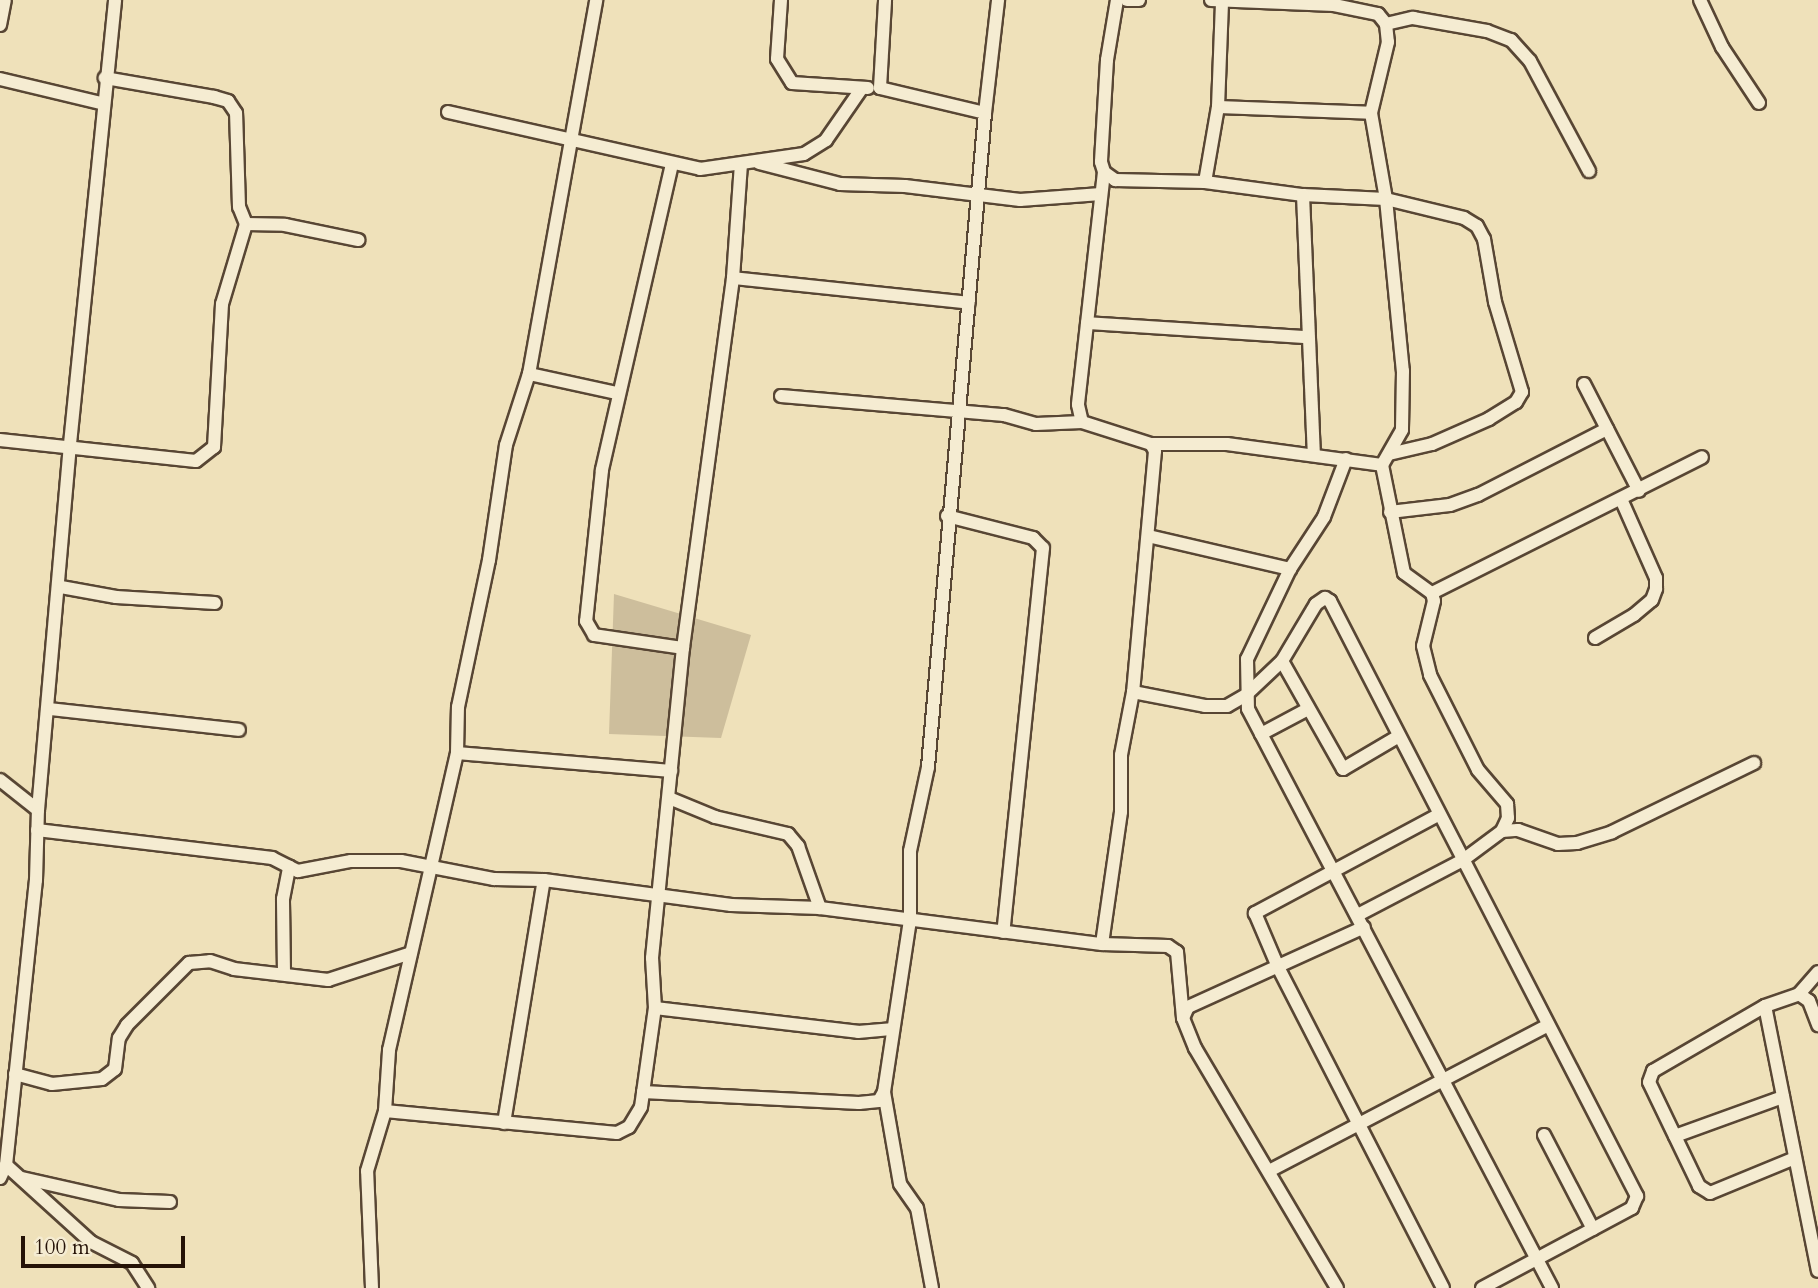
<!DOCTYPE html>
<style>
body{margin:0}
#map{position:relative;width:1818px;height:1288px;overflow:hidden;background:#efe1ba;font-family:Cardo,serif}
div>[style]{position:absolute}
.green>*{inset:0;background:#cdbe9c}
.roads{filter:drop-shadow(2px 0 #584634) drop-shadow(-2px 0 #584634) drop-shadow(0 2px #584634) drop-shadow(0 -2px #584634)}
.street>*{height:12px;margin:-6px;padding:0 6px;transform-origin:6px;border-radius:6px;background:#f5ecd2}
span{translate:-50% -50%;white-space:nowrap;text-align:center;line-height:1.15;-webkit-text-stroke:5px #f5ecd2;paint-order:stroke}
.scale{position:absolute;left:21px;top:1236px;width:164px;height:32px;box-sizing:border-box;border:4px solid #251207;border-top:0;padding-left:9px;font-size:21px;line-height:24px;white-space:nowrap;color:#251207;-webkit-text-stroke:5px #f5ecd2;paint-order:stroke}
</style>
<div id="map">
<div class="green">
<div style="clip-path:polygon(614px 594px,751px 635px,721px 738px,609px 734px)"></div>
</div>
<div class="roads">
<div class="street">
<div style="left:781px;top:0;width:59px;rotate:93.9deg"></div>
<div style="left:777px;top:59px;width:28px;rotate:58deg"></div>
<div style="left:792px;top:83px;width:76px;rotate:3.8deg"></div>
<div style="left:1117px;top:0;width:61px;rotate:99.5deg"></div>
<div style="left:1107px;top:60px;width:102px;rotate:93.4deg"></div>
<div style="left:1101px;top:162px;width:10px;rotate:73deg"></div>
<div style="left:1104px;top:172px;width:14px;rotate:36deg"></div>
<div style="left:1115px;top:180px;width:90px;rotate:1.3deg"></div>
<div style="left:1205px;top:182px;width:99px;rotate:7.6deg"></div>
<div style="left:1303px;top:195px;width:83px;rotate:2.8deg"></div>
<div style="left:1386px;top:199px;width:80px;rotate:13.7deg"></div>
<div style="left:1464px;top:218px;width:15px;rotate:32deg"></div>
<div style="left:1477px;top:226px;width:15px;rotate:62deg"></div>
<div style="left:1484px;top:239px;width:64px;rotate:80.1deg"></div>
<div style="left:1495px;top:302px;width:94px;rotate:73.3deg"></div>
<div style="left:1522px;top:392px;width:12px;rotate:121deg"></div>
<div style="left:1516px;top:402px;width:32px;rotate:148deg"></div>
<div style="left:1489px;top:419px;width:62px;rotate:156.3deg"></div>
<div style="left:1432px;top:444px;width:44px;rotate:166.9deg"></div>
<div style="left:1127px;top:0;width:12px"></div>
<div style="left:1211px;top:0;width:123px;rotate:2.3deg"></div>
<div style="left:1334px;top:5px;width:45px;rotate:11.6deg"></div>
<div style="left:1378px;top:14px;width:13px;rotate:51deg"></div>
<div style="left:1386px;top:24px;width:18px;rotate:84deg"></div>
<div style="left:1388px;top:42px;width:73px;rotate:103.5deg"></div>
<div style="left:1371px;top:113px;width:87px;rotate:80.1deg"></div>
<div style="left:1386px;top:199px;width:173px;rotate:84.4deg"></div>
<div style="left:1403px;top:371px;width:59px;rotate:91deg"></div>
<div style="left:1402px;top:430px;width:40px;rotate:119.7deg"></div>
<div style="left:1382px;top:465px;width:110px;rotate:78.5deg"></div>
<div style="left:1404px;top:573px;width:34px;rotate:36deg"></div>
<div style="left:1432px;top:593px;width:8px;rotate:76deg"></div>
<div style="left:1434px;top:601px;width:46px;rotate:103.7deg"></div>
<div style="left:1423px;top:646px;width:30px;rotate:76deg"></div>
<div style="left:1430px;top:675px;width:106px;rotate:63.2deg"></div>
<div style="left:1478px;top:770px;width:45px;rotate:49.5deg"></div>
<div style="left:1507px;top:804px;width:14px;rotate:86deg"></div>
<div style="left:1508px;top:818px;width:14px;rotate:115deg"></div>
<div style="left:1502px;top:831px;width:49px;rotate:143.4deg"></div>
<div style="left:1463px;top:860px;width:119px;rotate:152.4deg"></div>
<div style="left:1700px;top:0;width:52px;rotate:64.9deg"></div>
<div style="left:1722px;top:47px;width:67px;rotate:56.5deg"></div>
<div style="left:1386px;top:24px;width:28px;rotate:-13deg"></div>
<div style="left:1413px;top:18px;width:75px;rotate:10deg"></div>
<div style="left:1487px;top:31px;width:26px;rotate:21deg"></div>
<div style="left:1511px;top:40px;width:28px;rotate:48deg"></div>
<div style="left:1530px;top:61px;width:125px;rotate:61.8deg"></div>
<div style="left:0;top:25px;width:25px;rotate:-79deg"></div>
<div style="left:0;top:79px;width:104px;rotate:13.4deg"></div>
<div style="left:1218px;top:107px;width:153px;rotate:2.2deg"></div>
<div style="left:448px;top:112px;width:258px;rotate:12.7deg"></div>
<div style="left:700px;top:169px;width:105px;rotate:-8.2deg"></div>
<div style="left:804px;top:154px;width:26px;rotate:-32deg"></div>
<div style="left:826px;top:140px;width:63px;rotate:-55.3deg"></div>
<div style="left:985px;top:113px;width:114px;rotate:-83.4deg"></div>
<div style="left:759px;top:163px;width:84px;rotate:14.5deg"></div>
<div style="left:840px;top:184px;width:65px;rotate:1.8deg"></div>
<div style="left:905px;top:186px;width:116px;rotate:6.9deg"></div>
<div style="left:1020px;top:200px;width:81px;rotate:-4.2deg"></div>
<div style="left:672px;top:164px;width:314px;rotate:102.9deg"></div>
<div style="left:602px;top:470px;width:152px;rotate:96deg"></div>
<div style="left:586px;top:621px;width:16px;rotate:60deg"></div>
<div style="left:594px;top:635px;width:90px;rotate:8.3deg"></div>
<div style="left:1104px;top:172px;width:234px;rotate:96.4deg"></div>
<div style="left:1078px;top:405px;width:17px;rotate:77deg"></div>
<div style="left:1082px;top:422px;width:72px;rotate:17.7deg"></div>
<div style="left:1151px;top:444px;width:8px;rotate:60deg"></div>
<div style="left:1155px;top:451px;width:242px;rotate:95.2deg"></div>
<div style="left:1133px;top:692px;width:64px;rotate:100.8deg"></div>
<div style="left:1121px;top:755px;width:57px;rotate:90deg"></div>
<div style="left:1121px;top:812px;width:133px;rotate:98.2deg"></div>
<div style="left:1102px;top:944px;width:66px;rotate:1.7deg"></div>
<div style="left:1168px;top:946px;width:11px;rotate:34deg"></div>
<div style="left:1177px;top:952px;width:66px;rotate:84.8deg"></div>
<div style="left:1205px;top:182px;width:76px;rotate:-80.2deg"></div>
<div style="left:1218px;top:107px;width:106px;rotate:-87.8deg"></div>
<div style="left:1303px;top:195px;width:260px;rotate:87.6deg"></div>
<div style="left:246px;top:224px;width:39px;rotate:1deg"></div>
<div style="left:285px;top:225px;width:75px;rotate:11.6deg"></div>
<div style="left:733px;top:278px;width:237px;rotate:6deg"></div>
<div style="left:1087px;top:323px;width:219px;rotate:3.7deg"></div>
<div style="left:529px;top:374px;width:90px;rotate:12.2deg"></div>
<div style="left:1584px;top:384px;width:120px;rotate:62.8deg"></div>
<div style="left:781px;top:396px;width:224px;rotate:4.9deg"></div>
<div style="left:1004px;top:415px;width:33px;rotate:16deg"></div>
<div style="left:1036px;top:424px;width:46px;rotate:-2.5deg"></div>
<div style="left:0;top:440px;width:197px;rotate:6.1deg"></div>
<div style="left:196px;top:461px;width:23px;rotate:-38deg"></div>
<div style="left:214px;top:447px;width:143px;rotate:-86.8deg"></div>
<div style="left:222px;top:304px;width:84px;rotate:-73.3deg"></div>
<div style="left:246px;top:224px;width:18px;rotate:-112deg"></div>
<div style="left:239px;top:207px;width:94px;rotate:-91.8deg"></div>
<div style="left:236px;top:113px;width:14px;rotate:-124deg"></div>
<div style="left:228px;top:101px;width:15px;rotate:-164deg"></div>
<div style="left:214px;top:97px;width:111px;rotate:-170.1deg"></div>
<div style="left:1151px;top:444px;width:76px"></div>
<div style="left:1227px;top:444px;width:156px;rotate:7.7deg"></div>
<div style="left:1346px;top:459px;width:62px;rotate:110.8deg"></div>
<div style="left:1324px;top:517px;width:62px;rotate:123.2deg"></div>
<div style="left:1290px;top:569px;width:100px;rotate:115.5deg"></div>
<div style="left:1247px;top:659px;width:50px;rotate:88.9deg"></div>
<div style="left:1248px;top:709px;width:654px;rotate:62.3deg"></div>
<div style="left:1390px;top:512px;width:60px;rotate:-6.7deg"></div>
<div style="left:1450px;top:505px;width:30px;rotate:-20deg"></div>
<div style="left:1478px;top:495px;width:145px;rotate:-27.1deg"></div>
<div style="left:947px;top:516px;width:89px;rotate:14.3deg"></div>
<div style="left:1033px;top:538px;width:14px;rotate:45deg"></div>
<div style="left:1043px;top:548px;width:386px;rotate:95.9deg"></div>
<div style="left:1148px;top:536px;width:146px;rotate:13.1deg"></div>
<div style="left:61px;top:587px;width:56px;rotate:10.3deg"></div>
<div style="left:116px;top:597px;width:99px;rotate:3.5deg"></div>
<div style="left:1432px;top:593px;width:302px;rotate:-26.7deg"></div>
<div style="left:1595px;top:638px;width:45px;rotate:-30.5deg"></div>
<div style="left:1634px;top:615px;width:23px;rotate:-40deg"></div>
<div style="left:1652px;top:600px;width:12px;rotate:-70deg"></div>
<div style="left:1656px;top:589px;width:11px;rotate:-90deg"></div>
<div style="left:1656px;top:578px;width:86px;rotate:-113.9deg"></div>
<div style="left:1282px;top:661px;width:124px;rotate:60.5deg"></div>
<div style="left:1343px;top:769px;width:65px;rotate:-30.5deg"></div>
<div style="left:1133px;top:692px;width:73px;rotate:11deg"></div>
<div style="left:1205px;top:706px;width:22px"></div>
<div style="left:1227px;top:706px;width:22px;rotate:-30deg"></div>
<div style="left:1246px;top:695px;width:50px;rotate:-43.4deg"></div>
<div style="left:1282px;top:661px;width:66px;rotate:-59.2deg"></div>
<div style="left:1316px;top:604px;width:11px;rotate:-34deg"></div>
<div style="left:1325px;top:598px;width:6px;rotate:31deg"></div>
<div style="left:1330px;top:601px;width:670px;rotate:62.71deg"></div>
<div style="left:1637px;top:1196px;width:13px;rotate:113deg"></div>
<div style="left:1632px;top:1208px;width:170px;rotate:151.9deg"></div>
<div style="left:50px;top:709px;width:190px;rotate:6.3deg"></div>
<div style="left:1261px;top:734px;width:53px;rotate:-28deg"></div>
<div style="left:457px;top:753px;width:215px;rotate:4.8deg"></div>
<div style="left:0;top:780px;width:48px;rotate:38.3deg"></div>
<div style="left:669px;top:798px;width:50px;rotate:22.4deg"></div>
<div style="left:715px;top:817px;width:75px;rotate:13.1deg"></div>
<div style="left:788px;top:834px;width:16px;rotate:50deg"></div>
<div style="left:798px;top:846px;width:66px;rotate:70.5deg"></div>
<div style="left:1438px;top:815px;width:208px;rotate:151.8deg"></div>
<div style="left:1255px;top:913px;width:59px;rotate:66.9deg"></div>
<div style="left:1278px;top:967px;width:361px;rotate:62.8deg"></div>
<div style="left:37px;top:830px;width:237px;rotate:6.8deg"></div>
<div style="left:272px;top:858px;width:29px;rotate:27deg"></div>
<div style="left:298px;top:871px;width:54px;rotate:-10.7deg"></div>
<div style="left:351px;top:861px;width:50px"></div>
<div style="left:401px;top:861px;width:95px;rotate:11deg"></div>
<div style="left:494px;top:879px;width:50px;rotate:1.1deg"></div>
<div style="left:544px;top:880px;width:189px;rotate:7.6deg"></div>
<div style="left:731px;top:905px;width:89px;rotate:1.9deg"></div>
<div style="left:820px;top:908px;width:284px;rotate:7.3deg"></div>
<div style="left:1502px;top:831px;width:16px;rotate:-4deg"></div>
<div style="left:1518px;top:830px;width:42px;rotate:19.3deg"></div>
<div style="left:1558px;top:844px;width:19px;rotate:-3deg"></div>
<div style="left:1577px;top:843px;width:37px;rotate:-17deg"></div>
<div style="left:1612px;top:832px;width:158px;rotate:-25.9deg"></div>
<div style="left:284px;top:973px;width:74px;rotate:-90.8deg"></div>
<div style="left:283px;top:899px;width:33px;rotate:-79deg"></div>
<div style="left:1799px;top:994px;width:29px;rotate:-49deg"></div>
<div style="left:1765px;top:1006px;width:270px;rotate:78.7deg"></div>
<div style="left:655px;top:1008px;width:204px;rotate:6.7deg"></div>
<div style="left:858px;top:1032px;width:33px;rotate:-5deg"></div>
<div style="left:15px;top:1074px;width:38px;rotate:15deg"></div>
<div style="left:52px;top:1084px;width:50px;rotate:-5.7deg"></div>
<div style="left:102px;top:1079px;width:16px;rotate:-38deg"></div>
<div style="left:115px;top:1069px;width:31px;rotate:-83deg"></div>
<div style="left:119px;top:1038px;width:15px;rotate:-58deg"></div>
<div style="left:127px;top:1025px;width:88px;rotate:-45deg"></div>
<div style="left:189px;top:963px;width:21px;rotate:-5deg"></div>
<div style="left:210px;top:961px;width:25px;rotate:18deg"></div>
<div style="left:234px;top:969px;width:95px;rotate:6.7deg"></div>
<div style="left:328px;top:980px;width:87px;rotate:-18deg"></div>
<div style="left:643px;top:1092px;width:216px;rotate:2.9deg"></div>
<div style="left:859px;top:1103px;width:20px;rotate:-6deg"></div>
<div style="left:879px;top:1101px;width:10px;rotate:-61deg"></div>
<div style="left:884px;top:1092px;width:174px;rotate:-81.4deg"></div>
<div style="left:910px;top:920px;width:69px;rotate:-90deg"></div>
<div style="left:910px;top:851px;width:86px;rotate:-77.9deg"></div>
<div style="left:928px;top:767px;width:656px;rotate:-85.02deg"></div>
<div style="left:985px;top:113px;width:108px;rotate:-166.6deg"></div>
<div style="left:880px;top:88px;width:88px;rotate:-86.7deg"></div>
<div style="left:884px;top:1092px;width:93px;rotate:80.1deg"></div>
<div style="left:900px;top:1184px;width:29px;rotate:55deg"></div>
<div style="left:917px;top:1208px;width:81px;rotate:79.4deg"></div>
<div style="left:385px;top:1111px;width:233px;rotate:5.4deg"></div>
<div style="left:617px;top:1133px;width:13px;rotate:-27deg"></div>
<div style="left:629px;top:1127px;width:23px;rotate:-59deg"></div>
<div style="left:641px;top:1107px;width:100px;rotate:-82deg"></div>
<div style="left:655px;top:1008px;width:50px;rotate:-93.4deg"></div>
<div style="left:652px;top:958px;width:312px;rotate:-84.3deg"></div>
<div style="left:683px;top:648px;width:373px;rotate:-82.3deg"></div>
<div style="left:733px;top:278px;width:113px;rotate:-86deg"></div>
<div style="left:504px;top:1123px;width:246px;rotate:-80.7deg"></div>
<div style="left:1544px;top:1135px;width:106px;rotate:62.5deg"></div>
<div style="left:1675px;top:1136px;width:115px;rotate:-19.9deg"></div>
<div style="left:1795px;top:1158px;width:92px;rotate:157.6deg"></div>
<div style="left:1710px;top:1193px;width:13px;rotate:-148deg"></div>
<div style="left:1699px;top:1186px;width:115px;rotate:-115.7deg"></div>
<div style="left:1649px;top:1082px;width:12px;rotate:-70deg"></div>
<div style="left:1653px;top:1071px;width:129px;rotate:-30.1deg"></div>
<div style="left:1765px;top:1006px;width:36px;rotate:-19deg"></div>
<div style="left:1799px;top:994px;width:12px;rotate:35deg"></div>
<div style="left:1809px;top:1001px;width:26px;rotate:69deg"></div>
<div style="left:6px;top:1165px;width:115px;rotate:42.2deg"></div>
<div style="left:91px;top:1242px;width:46px;rotate:27.1deg"></div>
<div style="left:132px;top:1263px;width:30px;rotate:57deg"></div>
<div style="left:1269px;top:1171px;width:315px;rotate:-27.6deg"></div>
<div style="left:0;top:1178px;width:14px;rotate:-65deg"></div>
<div style="left:6px;top:1165px;width:287px;rotate:-84deg"></div>
<div style="left:36px;top:880px;width:70px;rotate:-88.4deg"></div>
<div style="left:38px;top:810px;width:367px;rotate:-85deg"></div>
<div style="left:70px;top:444px;width:446px;rotate:-84.2deg"></div>
<div style="left:22px;top:1178px;width:99px;rotate:12.8deg"></div>
<div style="left:119px;top:1200px;width:51px;rotate:2.2deg"></div>
<div style="left:372px;top:1288px;width:117px;rotate:-92.4deg"></div>
<div style="left:367px;top:1171px;width:63px;rotate:-73.3deg"></div>
<div style="left:385px;top:1111px;width:61px;rotate:-86.2deg"></div>
<div style="left:389px;top:1050px;width:305px;rotate:-77.1deg"></div>
<div style="left:457px;top:753px;width:46px;rotate:-88.8deg"></div>
<div style="left:458px;top:707px;width:150px;rotate:-78.1deg"></div>
<div style="left:489px;top:560px;width:116px;rotate:-81.6deg"></div>
<div style="left:506px;top:445px;width:75px;rotate:-72.1deg"></div>
<div style="left:529px;top:374px;width:380px;rotate:-79.8deg"></div>
<div style="left:1337px;top:1288px;width:279px;rotate:-120.6deg"></div>
<div style="left:1195px;top:1048px;width:32px;rotate:-112deg"></div>
<div style="left:1183px;top:1018px;width:12px;rotate:-66deg"></div>
<div style="left:1188px;top:1007px;width:193px;rotate:-24.4deg"></div>
</div>
</div>
<div class="scale">100 m</div>
</div>
